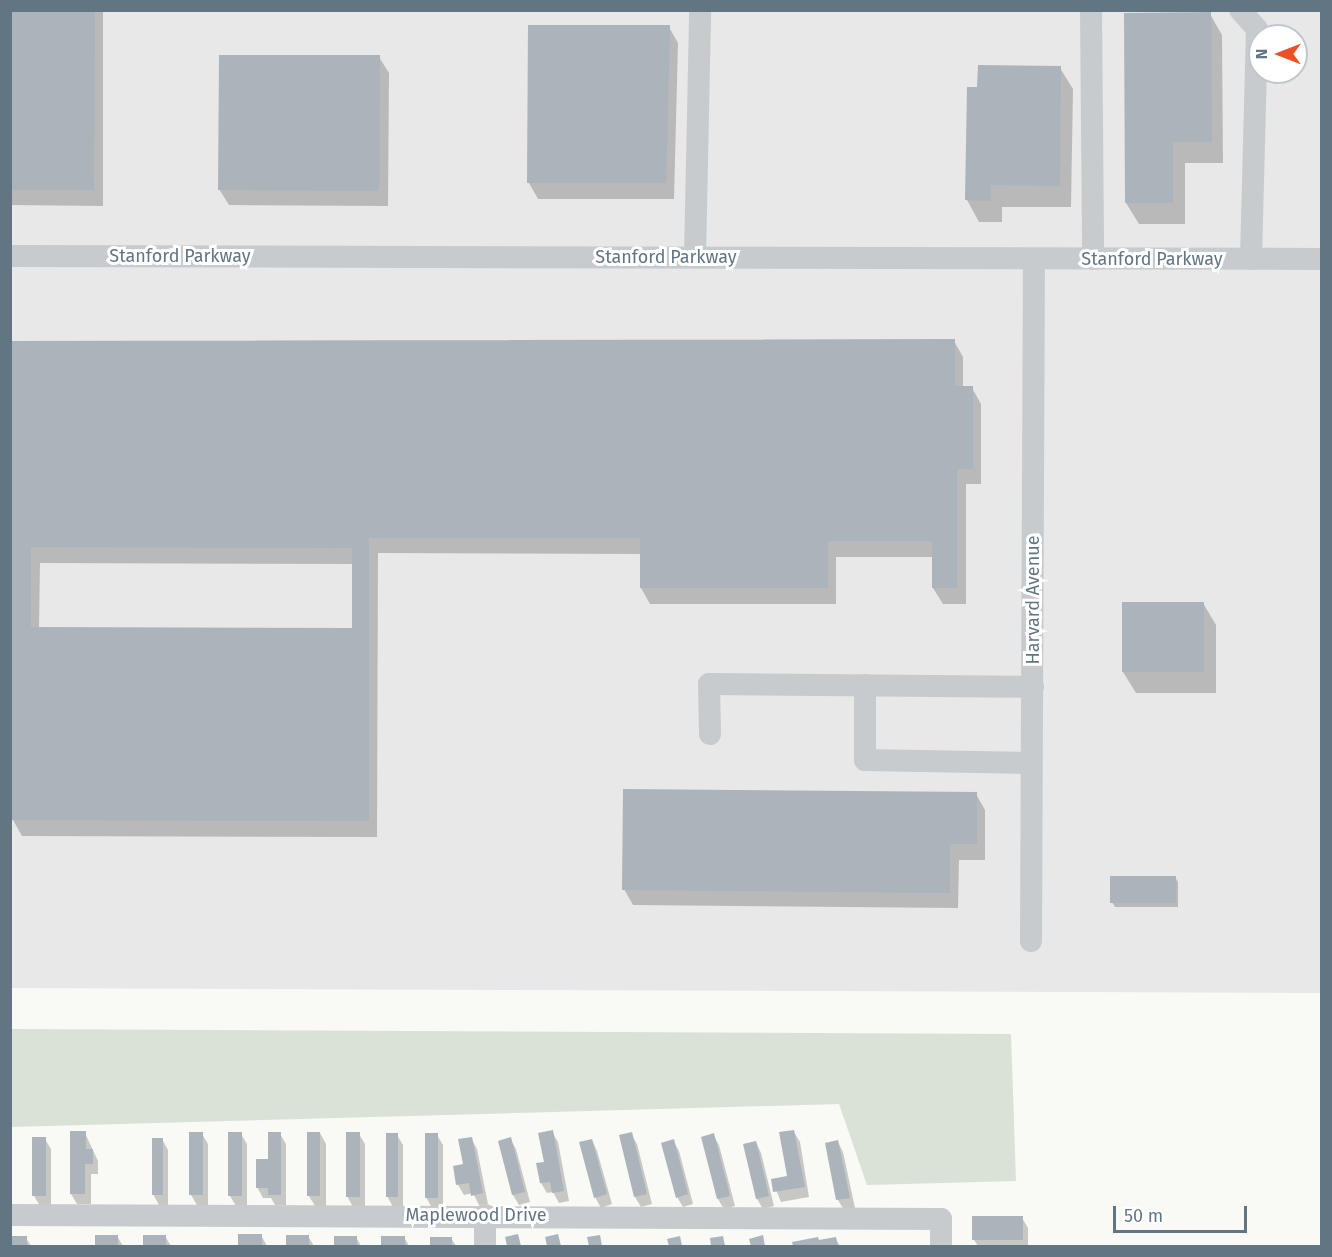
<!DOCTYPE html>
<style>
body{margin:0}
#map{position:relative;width:1332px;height:1257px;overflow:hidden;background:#f9f9f6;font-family:"Fira Sans",sans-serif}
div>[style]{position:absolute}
.built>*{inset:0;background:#e7e8e7}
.green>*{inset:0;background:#dae1d7}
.shadow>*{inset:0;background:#0003}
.building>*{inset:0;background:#aab4ba}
.minor>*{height:22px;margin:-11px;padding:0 11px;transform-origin:11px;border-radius:11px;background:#c7cbce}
span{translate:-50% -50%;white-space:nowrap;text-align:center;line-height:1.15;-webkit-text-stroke:6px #fff;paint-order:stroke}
.street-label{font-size:18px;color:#627583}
.frame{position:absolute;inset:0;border:12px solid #627583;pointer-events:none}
.north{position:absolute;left:1248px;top:24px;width:60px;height:60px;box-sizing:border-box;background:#fff;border:2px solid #c0c8cd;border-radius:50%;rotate:270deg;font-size:16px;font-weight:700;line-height:24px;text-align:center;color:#627583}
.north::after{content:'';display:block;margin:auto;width:21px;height:27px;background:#eb5124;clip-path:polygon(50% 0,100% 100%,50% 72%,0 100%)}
.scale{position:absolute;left:1113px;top:1206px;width:134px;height:27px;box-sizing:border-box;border:3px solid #627583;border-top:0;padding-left:8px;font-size:18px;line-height:21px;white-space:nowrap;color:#627583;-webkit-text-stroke:4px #fff;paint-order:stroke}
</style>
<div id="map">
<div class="built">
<div style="clip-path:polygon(evenodd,11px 11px,1321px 11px,1321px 993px,11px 988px,11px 11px,1260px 36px,1296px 36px,1296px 72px,1260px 72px,1260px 36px)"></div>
</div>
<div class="green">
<div style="clip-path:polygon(10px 1029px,1011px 1034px,1016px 1181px,867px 1185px,839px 1104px,11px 1127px)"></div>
</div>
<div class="shadow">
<div style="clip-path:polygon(10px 10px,103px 10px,103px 206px,10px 205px)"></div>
<div style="clip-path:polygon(1210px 14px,1222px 35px,1223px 163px,1185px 163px,1185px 224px,1139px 224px,1126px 203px)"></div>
<div style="clip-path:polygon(530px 27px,669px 27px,678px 43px,674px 199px,538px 199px,529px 183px)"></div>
<div style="clip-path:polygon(379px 57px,389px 73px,388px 206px,229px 205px,219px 189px)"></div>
<div style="clip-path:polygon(1060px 68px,1073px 89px,1071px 207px,1002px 207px,1002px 222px,979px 222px,967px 200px,969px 89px,979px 89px)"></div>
<div style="clip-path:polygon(evenodd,954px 341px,963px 357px,963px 388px,972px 388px,981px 404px,981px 484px,966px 484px,966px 604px,943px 604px,933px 588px,934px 557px,836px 557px,836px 604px,650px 604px,641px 588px,641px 554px,378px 553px,377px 837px,22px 836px,13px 820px,12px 343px,954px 341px,40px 563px,354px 564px,353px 629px,39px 628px,40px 563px)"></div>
<div style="clip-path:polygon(1203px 603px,1216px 625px,1216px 693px,1136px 693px,1123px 672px)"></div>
<div style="clip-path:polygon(976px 794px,985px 810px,985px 860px,959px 860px,958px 908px,633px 905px,624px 889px)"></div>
<div style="clip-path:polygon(1175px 877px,1178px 882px,1178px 907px,1115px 907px,1112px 902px)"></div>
<div style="clip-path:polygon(552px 1132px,558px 1142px,569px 1201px,559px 1203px,553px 1192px,547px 1193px,541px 1183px,538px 1164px,545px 1163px)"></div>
<div style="clip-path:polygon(794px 1132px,800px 1142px,809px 1197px,781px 1202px,772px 1180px,789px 1178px)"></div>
<div style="clip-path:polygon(85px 1133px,98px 1161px,98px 1174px,91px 1174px,91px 1204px,77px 1204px,71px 1194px)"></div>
<div style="clip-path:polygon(320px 1133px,326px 1144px,326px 1206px,315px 1206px,309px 1196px)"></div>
<div style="clip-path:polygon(202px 1134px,208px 1144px,208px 1205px,197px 1205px,191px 1195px)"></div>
<div style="clip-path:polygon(241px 1134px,247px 1144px,247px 1206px,236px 1206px,230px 1196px)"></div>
<div style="clip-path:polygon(280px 1134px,286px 1144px,286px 1205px,275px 1205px,271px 1198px,263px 1198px,257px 1187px)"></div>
<div style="clip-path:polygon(359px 1134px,365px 1144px,365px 1207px,353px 1207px,347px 1196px)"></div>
<div style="clip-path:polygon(631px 1134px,637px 1144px,652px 1204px,641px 1207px,635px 1197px)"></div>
<div style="clip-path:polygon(397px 1135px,403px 1145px,403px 1207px,393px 1207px,387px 1196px)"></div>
<div style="clip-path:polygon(437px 1135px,443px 1145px,443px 1208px,432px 1208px,426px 1197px)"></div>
<div style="clip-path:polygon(713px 1135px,719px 1145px,735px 1206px,724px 1209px,718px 1199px,702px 1138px)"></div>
<div style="clip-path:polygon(471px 1138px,477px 1149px,488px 1204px,479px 1205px,473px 1193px,464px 1195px,458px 1185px,454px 1168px,465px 1165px)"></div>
<div style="clip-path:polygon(45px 1139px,51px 1149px,51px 1206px,40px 1206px,34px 1196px)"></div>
<div style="clip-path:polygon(162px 1139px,168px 1150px,168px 1205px,159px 1205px,153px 1194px)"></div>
<div style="clip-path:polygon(510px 1139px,516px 1149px,530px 1202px,519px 1205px,513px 1195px,499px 1142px)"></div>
<div style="clip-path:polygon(592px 1140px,597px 1151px,612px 1204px,601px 1208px,595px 1197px)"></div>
<div style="clip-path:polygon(673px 1141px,679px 1151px,693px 1204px,683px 1207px,677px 1197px)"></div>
<div style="clip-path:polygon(756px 1142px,761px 1153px,774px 1206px,763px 1209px,757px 1199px)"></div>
<div style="clip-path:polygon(838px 1142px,843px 1152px,855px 1208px,844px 1210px,838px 1200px,826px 1144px)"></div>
<div style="clip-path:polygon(1022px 1218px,1028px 1228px,1028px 1246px,978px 1246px,974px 1240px)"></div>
<div style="clip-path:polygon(239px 1235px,261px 1235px,267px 1246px,239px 1246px)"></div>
<div style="clip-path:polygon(96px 1236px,117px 1236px,123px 1246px,96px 1246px)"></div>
<div style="clip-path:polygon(145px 1236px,165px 1236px,171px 1246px,145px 1246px)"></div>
<div style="clip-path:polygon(288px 1236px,308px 1236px,314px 1246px,288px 1246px)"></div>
<div style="clip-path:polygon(336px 1237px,356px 1237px,361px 1246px,336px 1246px)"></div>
<div style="clip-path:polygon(383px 1237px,404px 1237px,409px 1246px,383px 1246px)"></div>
<div style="clip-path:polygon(10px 1238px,26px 1238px,31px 1246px,10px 1246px)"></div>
<div style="clip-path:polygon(432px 1238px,451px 1238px,456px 1246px,432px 1246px)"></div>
<div style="clip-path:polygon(835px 1238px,840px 1246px,794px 1246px,794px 1244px)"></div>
</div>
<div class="building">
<div style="clip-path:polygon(10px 10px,95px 10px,94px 190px,10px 190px)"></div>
<div style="clip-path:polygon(1211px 12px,1212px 142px,1173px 142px,1173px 203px,1125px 203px,1124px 13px)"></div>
<div style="clip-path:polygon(528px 25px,670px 25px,666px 183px,527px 183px)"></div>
<div style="clip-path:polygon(219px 55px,380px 55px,379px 191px,218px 190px)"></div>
<div style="clip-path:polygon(978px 65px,1061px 66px,1060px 186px,991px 185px,990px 201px,965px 200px,967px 87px,977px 87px)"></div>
<div style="clip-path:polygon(evenodd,955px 339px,955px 386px,973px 386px,973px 469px,957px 469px,957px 588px,932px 588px,932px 541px,828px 541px,828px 588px,640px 588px,640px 538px,369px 538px,369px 821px,11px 820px,10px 341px,955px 339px,31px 547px,352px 548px,352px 628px,31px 627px,31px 547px)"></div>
<div style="clip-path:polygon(1122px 602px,1204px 602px,1204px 672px,1122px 672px)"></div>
<div style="clip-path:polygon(623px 789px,977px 792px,977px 844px,950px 844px,950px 893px,622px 890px)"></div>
<div style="clip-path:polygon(1110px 876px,1176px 876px,1176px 903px,1110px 903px)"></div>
<div style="clip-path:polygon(553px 1130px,564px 1191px,552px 1193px,550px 1182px,540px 1183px,536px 1163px,544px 1162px,538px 1133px)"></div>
<div style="clip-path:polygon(794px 1130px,805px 1187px,773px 1192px,771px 1179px,787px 1176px,779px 1132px)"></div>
<div style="clip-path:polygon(70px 1131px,86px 1131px,86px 1149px,93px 1149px,93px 1164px,85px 1164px,85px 1194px,70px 1194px)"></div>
<div style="clip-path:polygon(189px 1132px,203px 1132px,203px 1195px,189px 1195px)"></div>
<div style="clip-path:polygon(228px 1132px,242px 1132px,242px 1196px,228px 1196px)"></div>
<div style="clip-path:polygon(268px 1132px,281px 1132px,281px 1195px,268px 1195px,268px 1188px,256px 1188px,256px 1159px,268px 1159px)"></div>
<div style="clip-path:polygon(307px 1132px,320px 1132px,320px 1196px,307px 1196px)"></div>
<div style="clip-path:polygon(346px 1132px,360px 1132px,360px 1197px,346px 1197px)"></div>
<div style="clip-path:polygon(632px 1132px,647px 1194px,634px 1197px,619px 1135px)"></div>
<div style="clip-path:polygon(386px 1133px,398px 1133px,398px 1197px,386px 1197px)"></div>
<div style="clip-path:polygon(425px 1133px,438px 1133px,438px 1198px,425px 1198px)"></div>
<div style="clip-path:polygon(714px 1133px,730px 1196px,717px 1199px,701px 1137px)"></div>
<div style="clip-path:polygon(32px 1137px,46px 1137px,46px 1196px,32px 1196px)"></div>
<div style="clip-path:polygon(472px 1137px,483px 1193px,471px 1196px,469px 1183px,456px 1185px,453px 1166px,463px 1164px,458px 1139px)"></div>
<div style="clip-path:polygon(511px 1137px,525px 1192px,512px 1195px,498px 1141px)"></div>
<div style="clip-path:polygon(152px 1138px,163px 1138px,163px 1195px,152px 1195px)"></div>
<div style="clip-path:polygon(592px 1139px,607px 1194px,594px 1198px,579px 1142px)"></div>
<div style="clip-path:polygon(674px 1139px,688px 1194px,676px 1198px,661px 1143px)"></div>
<div style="clip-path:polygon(838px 1140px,850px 1198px,836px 1200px,825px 1143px)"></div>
<div style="clip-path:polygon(756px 1141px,769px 1196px,756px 1199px,743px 1144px)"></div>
<div style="clip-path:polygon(972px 1216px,1023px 1216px,1023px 1240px,972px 1240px)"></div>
<div style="clip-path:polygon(238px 1234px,262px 1234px,262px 1246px,238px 1246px)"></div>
<div style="clip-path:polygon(518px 1234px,521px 1246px,507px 1246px,505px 1237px)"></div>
<div style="clip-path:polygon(558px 1234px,561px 1246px,547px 1246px,545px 1237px)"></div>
<div style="clip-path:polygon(95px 1235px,118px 1235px,118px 1246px,95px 1246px)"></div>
<div style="clip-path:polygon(143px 1235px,166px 1235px,166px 1246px,143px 1246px)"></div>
<div style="clip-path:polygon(286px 1235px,309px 1235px,309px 1246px,286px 1246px)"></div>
<div style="clip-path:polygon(600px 1235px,602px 1246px,589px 1246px,587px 1237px)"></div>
<div style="clip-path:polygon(763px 1235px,765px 1246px,751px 1246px,749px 1239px)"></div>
<div style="clip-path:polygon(10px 1236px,27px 1236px,27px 1246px,10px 1246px)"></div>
<div style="clip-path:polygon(334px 1236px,357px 1236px,357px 1246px,334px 1246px)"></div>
<div style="clip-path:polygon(381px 1236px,405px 1236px,405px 1246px,381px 1246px)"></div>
<div style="clip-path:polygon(680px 1236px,682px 1246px,669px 1246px,667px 1239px)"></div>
<div style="clip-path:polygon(723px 1236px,725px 1246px,711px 1246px,710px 1238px)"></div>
<div style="clip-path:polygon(430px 1237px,452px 1237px,452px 1246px,430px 1246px)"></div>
<div style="clip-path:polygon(818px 1237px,819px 1240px,836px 1237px,838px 1246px,793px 1246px,792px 1242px)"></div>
</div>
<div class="minor">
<div style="left:1091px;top:10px;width:249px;rotate:89.5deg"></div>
<div style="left:1240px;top:10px;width:25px;rotate:48deg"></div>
<div style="left:1257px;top:29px;width:230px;rotate:91.5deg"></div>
<div style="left:10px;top:256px;width:1312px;rotate:0.13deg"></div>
<div style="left:695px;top:257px;width:247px;rotate:-88.8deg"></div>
<div style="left:865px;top:685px;width:75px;rotate:90deg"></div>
<div style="left:865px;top:760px;width:166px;rotate:1deg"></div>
<div style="left:710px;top:734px;width:50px;rotate:-91.1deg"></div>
<div style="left:709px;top:684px;width:324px;rotate:0.5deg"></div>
<div style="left:1031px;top:941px;width:682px;rotate:-89.75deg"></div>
<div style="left:10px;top:1215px;width:931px;rotate:0.25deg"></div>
<div style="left:941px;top:1219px;width:27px;rotate:90deg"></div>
<div style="left:485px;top:1246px;width:31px;rotate:-90deg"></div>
</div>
<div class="street-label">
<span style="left:180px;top:256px">Stanford Parkway</span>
<span style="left:666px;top:257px">Stanford Parkway</span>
<span style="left:1152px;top:259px">Stanford Parkway</span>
<span style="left:1033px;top:600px;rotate:-90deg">Harvard Avenue</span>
<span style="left:476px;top:1215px">Maplewood Drive</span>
</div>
<div class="frame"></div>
<div class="north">N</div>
<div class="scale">50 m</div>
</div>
